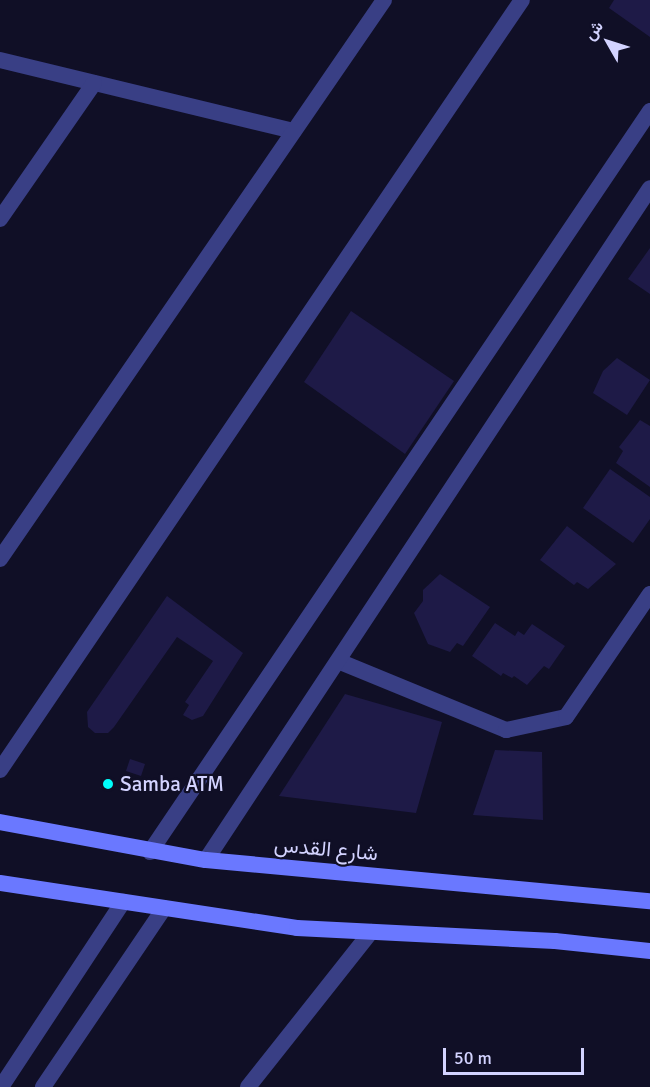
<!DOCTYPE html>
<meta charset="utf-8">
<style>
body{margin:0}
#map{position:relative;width:650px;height:1087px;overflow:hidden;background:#100f26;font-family:Signika,Vazirmatn,sans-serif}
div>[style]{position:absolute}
.building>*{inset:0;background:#1e1a47}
.minor>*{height:16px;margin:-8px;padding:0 8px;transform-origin:8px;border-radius:8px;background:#393f85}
.tertiary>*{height:16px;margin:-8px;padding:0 8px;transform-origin:8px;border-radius:8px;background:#393f85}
.secondary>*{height:16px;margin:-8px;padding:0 8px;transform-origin:8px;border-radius:8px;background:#6a78ff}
.dots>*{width:16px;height:16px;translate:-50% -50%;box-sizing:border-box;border:3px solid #100f26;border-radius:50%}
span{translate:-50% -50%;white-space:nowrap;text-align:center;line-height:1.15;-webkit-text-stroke:4.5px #100f26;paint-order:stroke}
.poi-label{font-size:21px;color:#d3d3ff}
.left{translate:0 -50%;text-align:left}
.street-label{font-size:21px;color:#d3d3ff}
.north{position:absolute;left:578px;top:12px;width:60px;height:60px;-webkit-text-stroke:4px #100f26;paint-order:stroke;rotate:309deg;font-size:16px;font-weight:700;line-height:24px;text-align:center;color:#d3d3ff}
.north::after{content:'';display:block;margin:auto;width:21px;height:27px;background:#d3d3ff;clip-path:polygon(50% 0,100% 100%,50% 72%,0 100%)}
.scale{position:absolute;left:443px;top:1048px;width:141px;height:27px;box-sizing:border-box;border:3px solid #d3d3ff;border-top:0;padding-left:8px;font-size:18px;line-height:21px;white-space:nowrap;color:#d3d3ff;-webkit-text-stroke:4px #100f26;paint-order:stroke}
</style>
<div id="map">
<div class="building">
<div style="clip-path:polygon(614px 0,650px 0,650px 37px,609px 8px)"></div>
<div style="clip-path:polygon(650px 248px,650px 294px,628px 279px)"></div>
<div style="clip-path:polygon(351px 311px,454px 381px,405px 454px,304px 382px)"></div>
<div style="clip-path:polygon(617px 358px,650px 380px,627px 415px,593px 393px,603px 371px)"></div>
<div style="clip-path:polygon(640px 420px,650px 426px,650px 487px,616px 463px,623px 451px,619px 447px)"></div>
<div style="clip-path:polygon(610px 469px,650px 497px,650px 519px,633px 543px,583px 508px)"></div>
<div style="clip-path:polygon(567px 526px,616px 564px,588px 589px,577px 582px,574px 585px,540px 560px)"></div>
<div style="clip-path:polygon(440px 574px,490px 607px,463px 646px,457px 643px,450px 652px,428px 644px,414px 613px,423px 601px,423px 590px)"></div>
<div style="clip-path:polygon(167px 596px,243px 653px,203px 716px,192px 720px,183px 715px,189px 705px,185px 702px,213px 661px,177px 637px,114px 727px,108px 733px,95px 733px,88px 727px,87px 712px)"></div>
<div style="clip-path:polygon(495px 623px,515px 636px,518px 631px,524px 635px,532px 624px,565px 646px,549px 669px,544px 666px,527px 685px,514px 676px,512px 678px,503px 673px,501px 676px,472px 656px)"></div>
<div style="clip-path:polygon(345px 694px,442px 722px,416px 813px,279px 796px)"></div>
<div style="clip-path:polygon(495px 750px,542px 752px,543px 820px,473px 815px)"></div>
<div style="clip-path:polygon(130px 759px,145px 764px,141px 776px,126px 771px)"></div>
<div style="clip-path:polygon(105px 777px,115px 781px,111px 790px,100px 788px)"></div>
</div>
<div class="minor">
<div style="left:0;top:60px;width:302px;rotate:13.6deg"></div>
<div style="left:0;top:219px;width:165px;rotate:-55.3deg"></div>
<div style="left:0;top:559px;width:678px;rotate:-55.51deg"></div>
<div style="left:338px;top:661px;width:182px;rotate:22.3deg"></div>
<div style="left:506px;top:730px;width:61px;rotate:-12.2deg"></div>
<div style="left:566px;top:717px;width:149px;rotate:-55.7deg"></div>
<div style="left:0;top:770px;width:930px;rotate:-55.87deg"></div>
<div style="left:150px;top:852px;width:894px;rotate:-55.99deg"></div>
<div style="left:206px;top:860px;width:805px;rotate:-56.55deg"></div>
<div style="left:248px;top:1087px;width:198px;rotate:-51.6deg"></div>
</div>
<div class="tertiary">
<div style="left:1px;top:1087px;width:222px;rotate:-56.6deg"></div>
<div style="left:43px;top:1087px;width:216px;rotate:-55.9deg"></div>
</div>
<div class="secondary">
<div style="left:0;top:822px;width:209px;rotate:10.5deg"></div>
<div style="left:206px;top:860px;width:446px;rotate:5.3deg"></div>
<div style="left:0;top:883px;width:300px;rotate:8.6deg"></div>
<div style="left:297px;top:928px;width:258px;rotate:2.9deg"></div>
<div style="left:555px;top:941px;width:96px;rotate:6deg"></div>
</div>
<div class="dots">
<div style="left:108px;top:784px;background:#00fefb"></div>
</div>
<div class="poi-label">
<span class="left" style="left:120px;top:784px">Samba ATM</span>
</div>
<div class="street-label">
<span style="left:326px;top:849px;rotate:5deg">شارع القدس</span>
</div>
<div class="north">ش</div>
<div class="scale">50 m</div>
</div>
